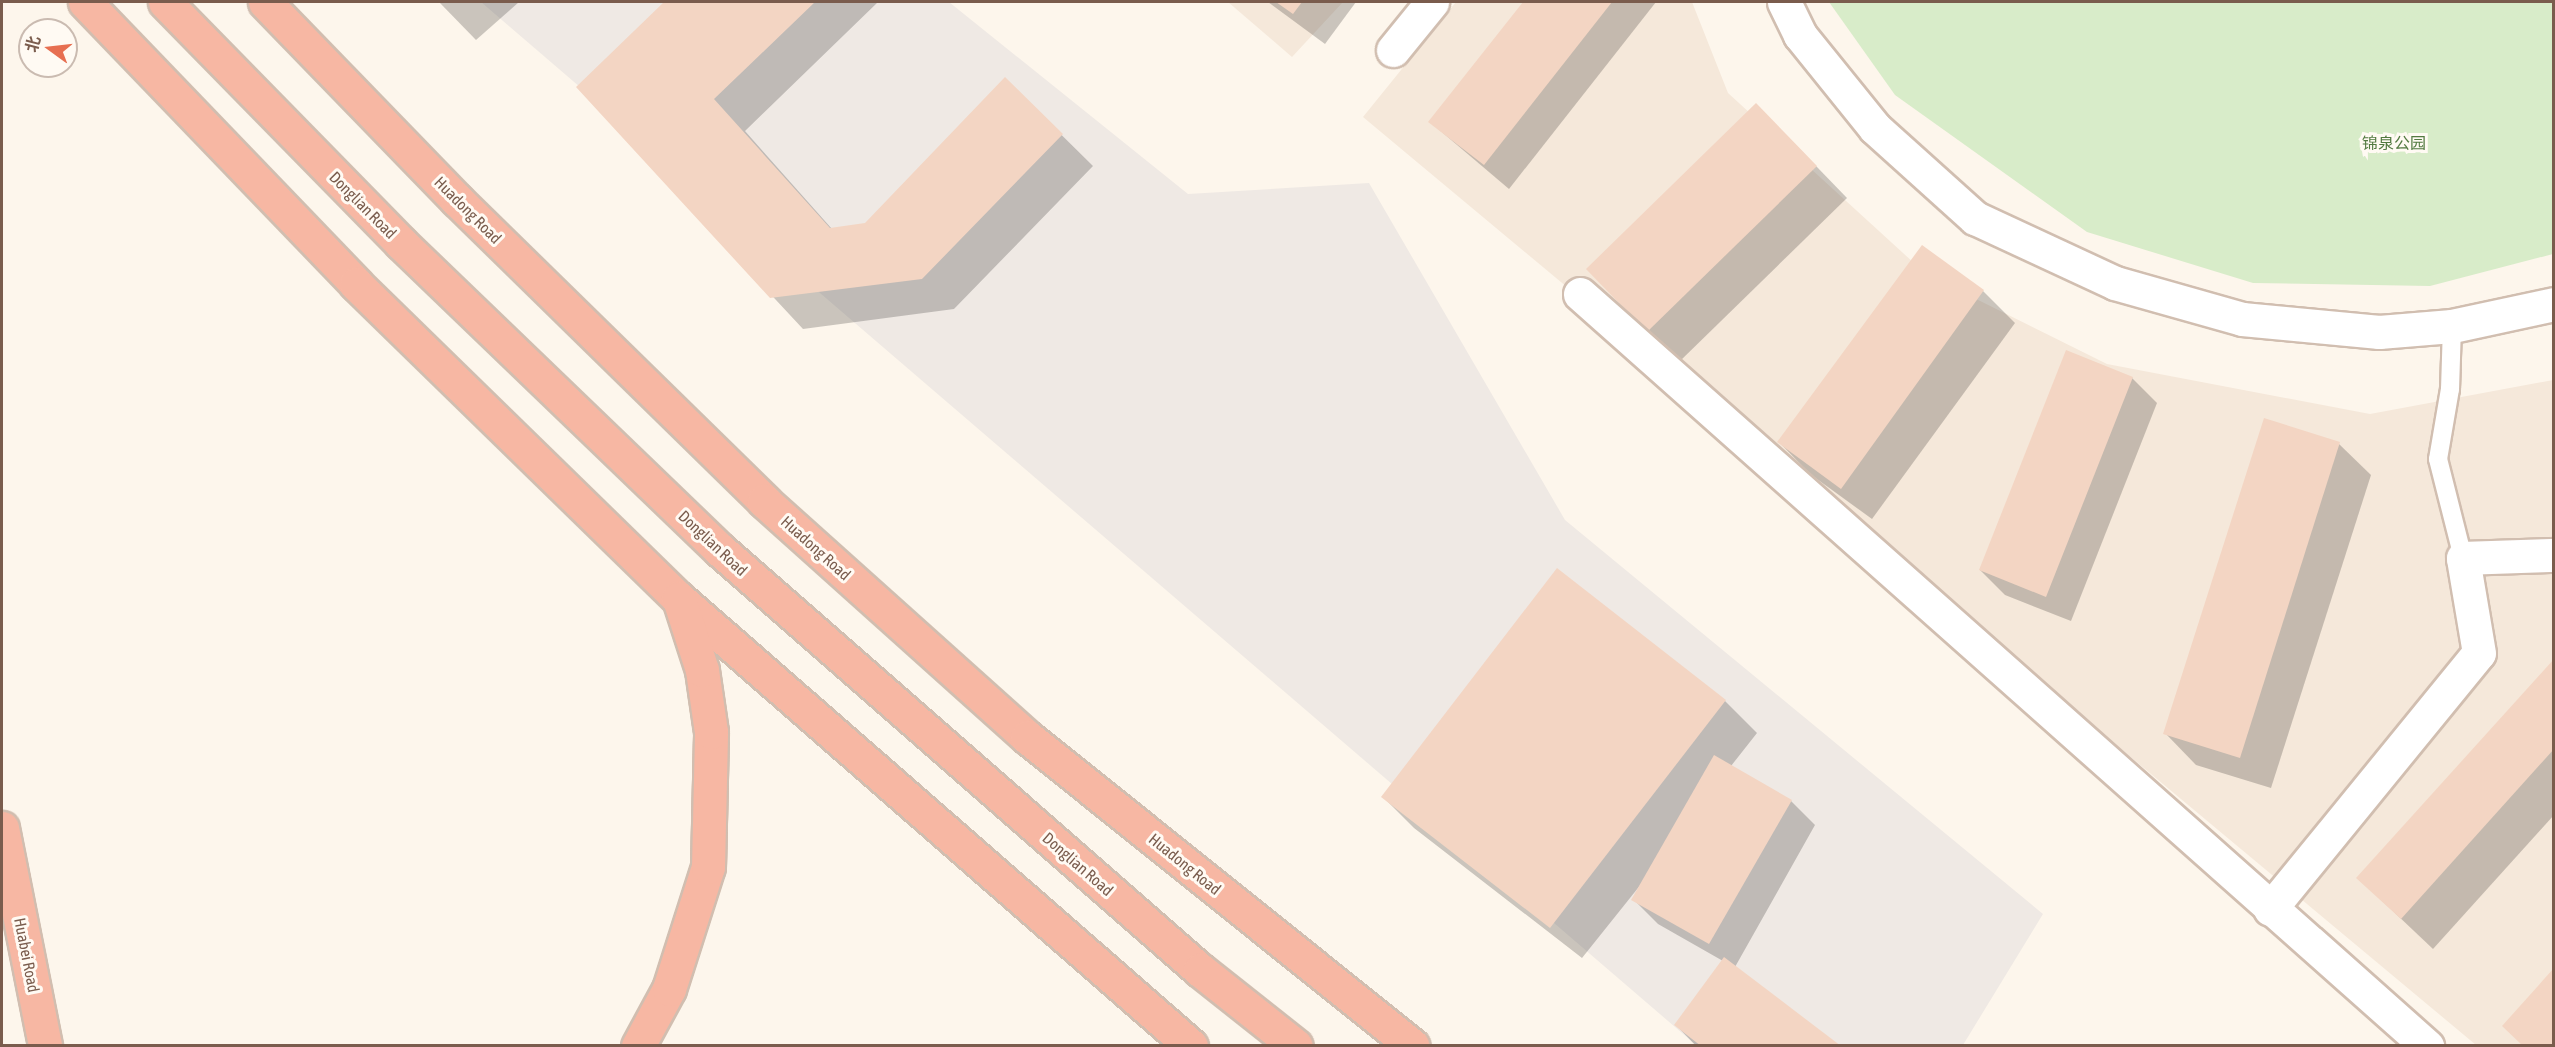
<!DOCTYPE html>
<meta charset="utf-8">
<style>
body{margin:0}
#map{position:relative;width:2555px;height:1047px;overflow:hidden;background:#fdf6ec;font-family:"Asap Condensed","Noto Sans SC",sans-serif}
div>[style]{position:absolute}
.residential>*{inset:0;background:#f5e8da}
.industrial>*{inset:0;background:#efe9e4}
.green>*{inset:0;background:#d8ecc9}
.shadow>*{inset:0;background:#0003}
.building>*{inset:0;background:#f3d5c3}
.roads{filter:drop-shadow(2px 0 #d1beb0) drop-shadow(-2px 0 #d1beb0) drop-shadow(0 2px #d1beb0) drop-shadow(0 -2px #d1beb0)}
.lane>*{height:18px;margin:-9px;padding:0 9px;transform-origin:9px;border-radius:9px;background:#fff}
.street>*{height:33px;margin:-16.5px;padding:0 16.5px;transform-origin:16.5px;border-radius:16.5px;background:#fff}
.highway>*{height:33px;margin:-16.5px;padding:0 16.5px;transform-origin:16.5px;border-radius:16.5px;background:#f7b7a3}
span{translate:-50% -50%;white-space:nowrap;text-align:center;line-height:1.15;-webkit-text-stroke:6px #fffaf3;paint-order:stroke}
.park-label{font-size:16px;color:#537a41}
.street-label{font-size:16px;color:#7a5c4d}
.frame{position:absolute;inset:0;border:3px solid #7a5c4d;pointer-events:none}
.north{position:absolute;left:18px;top:18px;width:60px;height:60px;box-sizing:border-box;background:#fffaf3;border:2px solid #cabbb1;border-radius:50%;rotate:285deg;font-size:16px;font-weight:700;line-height:24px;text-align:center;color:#7a5c4d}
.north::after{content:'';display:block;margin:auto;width:21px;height:27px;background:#e76f51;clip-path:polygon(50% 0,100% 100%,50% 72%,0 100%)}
</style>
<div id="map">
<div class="residential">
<div style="clip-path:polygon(1228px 2px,1343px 2px,1292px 57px)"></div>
<div style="clip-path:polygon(1456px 2px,1692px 2px,1728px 93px,1926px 274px,2107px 364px,2370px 414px,2553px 380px,2553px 1045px,2476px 1045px,1363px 117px)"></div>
</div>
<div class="industrial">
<div style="clip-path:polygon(481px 2px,949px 2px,1188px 194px,1369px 183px,1565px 520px,2043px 914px,1963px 1045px,1696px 1045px)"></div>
</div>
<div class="green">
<div style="clip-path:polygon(1829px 2px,2553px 2px,2553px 254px,2430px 286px,2253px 283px,2087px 232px,1895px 95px)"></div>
</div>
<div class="shadow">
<div style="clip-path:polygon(439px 2px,519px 2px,476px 40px)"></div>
<div style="clip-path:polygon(666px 2px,878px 2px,745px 131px,832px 229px,866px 224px,1005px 79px,1093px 166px,954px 309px,803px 329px,578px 87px)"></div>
<div style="clip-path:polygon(1268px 2px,1356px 2px,1325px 44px)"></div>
<div style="clip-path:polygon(1525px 2px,1656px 2px,1509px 189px,1430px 122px)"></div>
<div style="clip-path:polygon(1787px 136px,1847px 198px,1679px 362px,1648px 331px)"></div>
<div style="clip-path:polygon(1922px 247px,1983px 291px,2015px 323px,1872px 519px,1810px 474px,1779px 442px)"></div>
<div style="clip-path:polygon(2132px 378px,2157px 403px,2071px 621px,2005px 595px,1980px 570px)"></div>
<div style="clip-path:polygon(2339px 444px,2371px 475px,2271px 788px,2196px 765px,2165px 733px)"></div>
<div style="clip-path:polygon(1557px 570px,1725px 701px,1757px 733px,1731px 766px,1791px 801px,1815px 825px,1735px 967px,1839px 1046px,1696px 1046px,1676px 1025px,1723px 961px,1658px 924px,1633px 899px,1642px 883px,1582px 958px,1414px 828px,1383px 797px)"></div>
<div style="clip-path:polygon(2554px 661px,2554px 815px,2433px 949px,2358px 878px)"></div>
</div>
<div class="building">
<div style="clip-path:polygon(664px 2px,815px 2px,714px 99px,830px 228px,865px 223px,1005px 77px,1063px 134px,922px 279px,770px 298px,576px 87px)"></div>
<div style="clip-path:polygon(1276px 2px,1302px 2px,1293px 14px)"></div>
<div style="clip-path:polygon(1523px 2px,1612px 2px,1484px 165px,1428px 122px)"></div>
<div style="clip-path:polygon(1756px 103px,1817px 166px,1647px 332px,1586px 269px)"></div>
<div style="clip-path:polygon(1922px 245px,1984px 290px,1841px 489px,1777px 442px)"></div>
<div style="clip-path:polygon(2066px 350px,2133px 377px,2046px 597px,1979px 570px)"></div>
<div style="clip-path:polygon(2264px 418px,2340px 442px,2240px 758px,2163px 734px)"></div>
<div style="clip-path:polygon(1557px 568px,1726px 700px,1550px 928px,1381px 797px)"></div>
<div style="clip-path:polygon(2554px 659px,2554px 749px,2401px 919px,2356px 878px)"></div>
<div style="clip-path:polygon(1714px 755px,1792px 800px,1709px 944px,1631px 900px)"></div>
<div style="clip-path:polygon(1724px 957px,1841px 1046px,1701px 1046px,1674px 1025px)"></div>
<div style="clip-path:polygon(2554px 968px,2554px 1046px,2523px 1046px,2502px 1026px)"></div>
</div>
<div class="roads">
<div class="lane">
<div style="left:2452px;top:326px;width:63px;rotate:91.8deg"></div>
<div style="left:2450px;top:389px;width:71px;rotate:99.7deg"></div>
<div style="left:2438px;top:459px;width:102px;rotate:75.8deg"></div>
</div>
<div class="street">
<div style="left:1784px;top:2px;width:37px;rotate:64deg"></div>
<div style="left:1800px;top:35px;width:119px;rotate:51.1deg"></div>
<div style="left:1875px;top:128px;width:135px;rotate:42deg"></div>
<div style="left:1975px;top:218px;width:154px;rotate:24.9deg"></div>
<div style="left:2115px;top:283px;width:132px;rotate:15.8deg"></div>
<div style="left:2242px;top:319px;width:138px;rotate:5.4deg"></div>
<div style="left:2379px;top:332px;width:73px;rotate:-4.7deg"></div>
<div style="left:2452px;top:326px;width:104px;rotate:-12.2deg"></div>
<div style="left:1393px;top:50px;width:62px;rotate:-50.9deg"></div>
<div style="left:1580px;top:294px;width:1133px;rotate:41.6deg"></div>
<div style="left:2270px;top:909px;width:330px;rotate:-50.8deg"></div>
<div style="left:2479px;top:653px;width:96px;rotate:-99.6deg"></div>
<div style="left:2463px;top:558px;width:91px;rotate:-1.9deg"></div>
</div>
<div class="highway">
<div style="left:85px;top:2px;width:391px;rotate:46.1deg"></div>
<div style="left:356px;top:284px;width:450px;rotate:44.3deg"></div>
<div style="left:678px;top:598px;width:681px;rotate:41.13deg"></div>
<div style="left:165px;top:2px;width:337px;rotate:45.6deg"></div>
<div style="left:401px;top:243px;width:443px;rotate:43.9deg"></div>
<div style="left:720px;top:550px;width:638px;rotate:41.19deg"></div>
<div style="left:1200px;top:970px;width:122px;rotate:38.4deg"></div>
<div style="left:265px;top:2px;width:276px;rotate:45.9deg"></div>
<div style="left:457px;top:200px;width:430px;rotate:44.4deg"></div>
<div style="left:764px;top:501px;width:353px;rotate:41.9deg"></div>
<div style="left:1027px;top:737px;width:494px;rotate:38.7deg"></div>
<div style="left:2px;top:828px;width:222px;rotate:78.8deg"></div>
<div style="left:638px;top:1046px;width:65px;rotate:-61.5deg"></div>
<div style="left:669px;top:989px;width:128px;rotate:-72.3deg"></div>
<div style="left:708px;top:867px;width:135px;rotate:-88.7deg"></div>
<div style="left:711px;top:732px;width:63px;rotate:-98.3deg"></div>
<div style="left:702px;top:670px;width:75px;rotate:-107.9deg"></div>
</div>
</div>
<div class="park-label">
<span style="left:2394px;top:143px">锦泉公园</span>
</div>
<div class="street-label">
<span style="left:363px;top:205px;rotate:45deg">Donglian Road</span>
<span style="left:468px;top:210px;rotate:45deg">Huadong Road</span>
<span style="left:713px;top:543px;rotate:43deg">Donglian Road</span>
<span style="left:816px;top:548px;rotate:42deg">Huadong Road</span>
<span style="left:1078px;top:864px;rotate:41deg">Donglian Road</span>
<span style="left:1185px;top:864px;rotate:39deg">Huadong Road</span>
<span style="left:27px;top:955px;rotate:79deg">Huabei Road</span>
</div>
<div class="frame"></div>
<div class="north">北</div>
</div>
